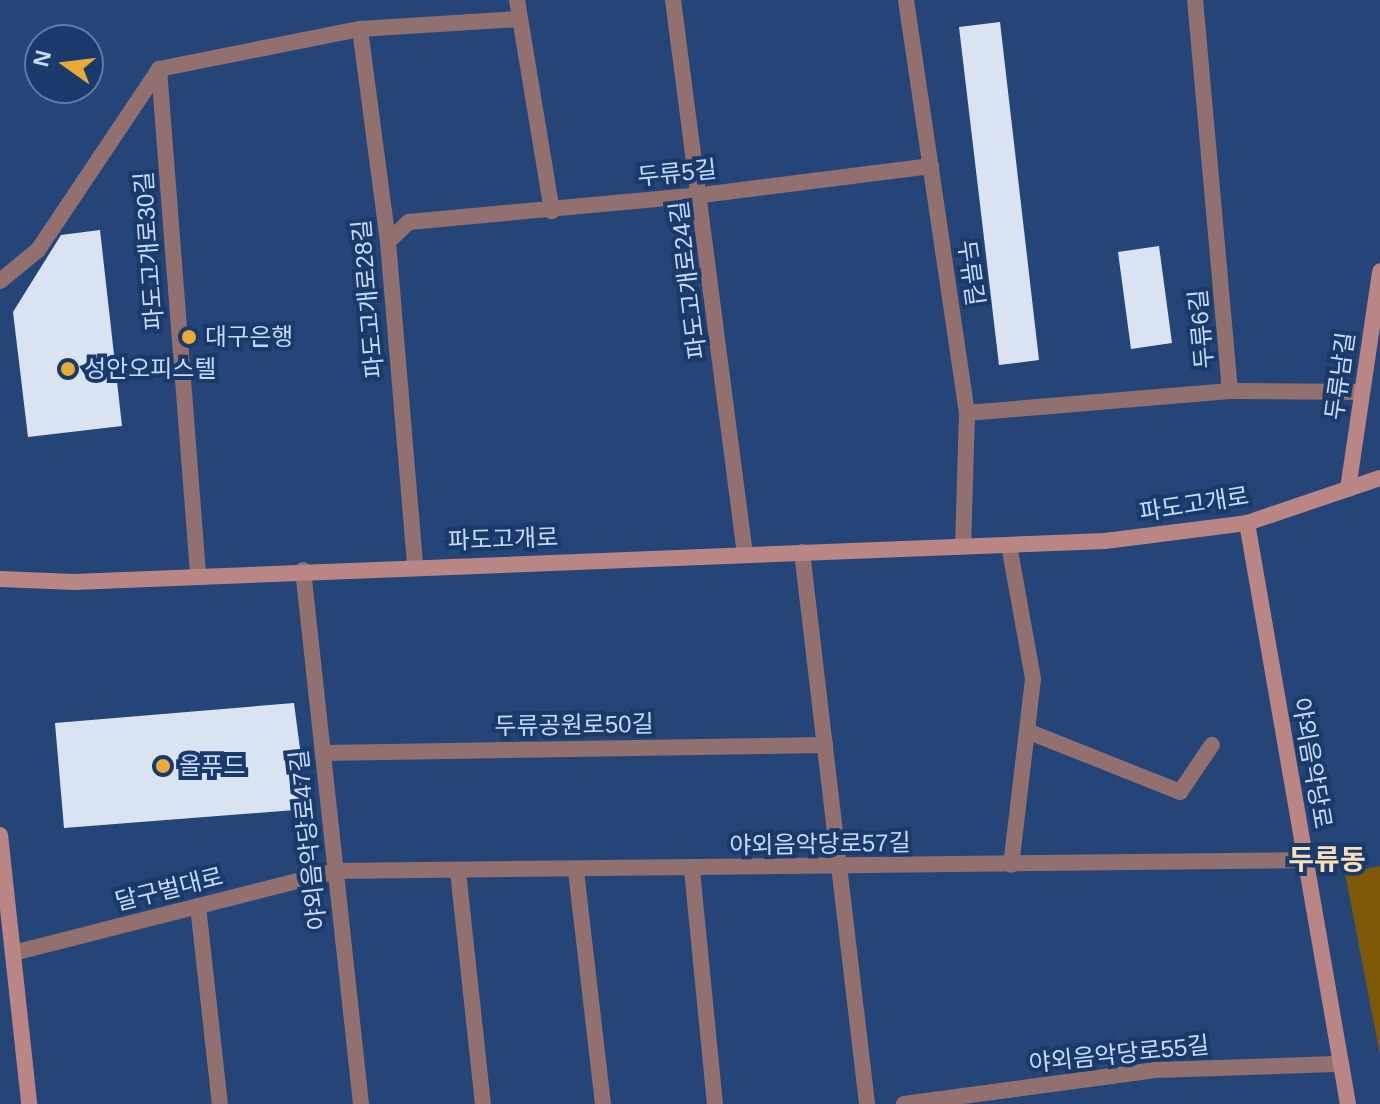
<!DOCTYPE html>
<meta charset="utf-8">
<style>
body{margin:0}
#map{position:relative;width:1380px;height:1104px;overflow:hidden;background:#254578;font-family:Arial,"Noto Sans KR",sans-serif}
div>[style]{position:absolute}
.green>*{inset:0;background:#7d5806}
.building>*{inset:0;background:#d9e3f2}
.street>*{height:16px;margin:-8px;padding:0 8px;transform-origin:8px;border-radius:8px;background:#91706f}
.secondary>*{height:16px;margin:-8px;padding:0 8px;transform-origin:8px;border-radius:8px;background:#ba8685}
.dots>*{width:22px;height:22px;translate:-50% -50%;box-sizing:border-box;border:4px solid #1b3a6c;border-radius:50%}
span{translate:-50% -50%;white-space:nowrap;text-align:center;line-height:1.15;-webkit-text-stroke:8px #1b3a6c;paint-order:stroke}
.street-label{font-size:24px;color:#c7daf9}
.poi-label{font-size:24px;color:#c7daf9}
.left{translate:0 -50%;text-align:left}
.quarter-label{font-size:28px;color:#f9dfb7;font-weight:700}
.north{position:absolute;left:24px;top:24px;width:80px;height:80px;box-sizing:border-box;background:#1b3a6c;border:2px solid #607aa4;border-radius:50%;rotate:284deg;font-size:22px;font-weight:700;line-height:32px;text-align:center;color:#c7daf9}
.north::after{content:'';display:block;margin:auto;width:28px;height:36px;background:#e8ab37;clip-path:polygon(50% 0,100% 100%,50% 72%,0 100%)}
</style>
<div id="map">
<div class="green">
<div style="clip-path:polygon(1380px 866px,1380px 1055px,1345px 873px)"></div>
</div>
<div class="building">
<div style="clip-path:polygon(1000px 22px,1039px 360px,999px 365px,959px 27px)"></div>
<div style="clip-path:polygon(100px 230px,122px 426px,28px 437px,13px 312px,61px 235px)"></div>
<div style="clip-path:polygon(1159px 246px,1172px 343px,1131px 349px,1118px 252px)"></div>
<div style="clip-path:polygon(294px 703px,308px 809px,64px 828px,55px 723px)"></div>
</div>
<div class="street">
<div style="left:517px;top:0;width:214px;rotate:80.6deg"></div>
<div style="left:673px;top:0;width:559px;rotate:82.6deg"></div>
<div style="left:906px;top:0;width:417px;rotate:81.6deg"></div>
<div style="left:967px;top:413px;width:133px;rotate:91.7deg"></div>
<div style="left:360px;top:29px;width:215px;rotate:82.5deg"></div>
<div style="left:388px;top:242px;width:325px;rotate:85.2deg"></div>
<div style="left:159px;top:69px;width:507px;rotate:85.58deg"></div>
<div style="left:388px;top:242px;width:29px;rotate:-44deg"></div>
<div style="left:409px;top:222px;width:294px;rotate:-5.3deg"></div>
<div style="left:702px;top:195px;width:231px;rotate:-7.2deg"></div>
<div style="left:0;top:281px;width:49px;rotate:-39.2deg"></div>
<div style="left:38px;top:250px;width:218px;rotate:-56.2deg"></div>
<div style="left:159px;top:69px;width:205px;rotate:-11.3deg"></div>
<div style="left:360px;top:29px;width:159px;rotate:-3.6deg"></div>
<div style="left:1230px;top:391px;width:132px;rotate:0.4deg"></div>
<div style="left:967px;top:413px;width:264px;rotate:-4.8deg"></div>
<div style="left:1230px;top:391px;width:393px;rotate:-95.1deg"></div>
<div style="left:1009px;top:545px;width:136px;rotate:79.8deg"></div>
<div style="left:1033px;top:679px;width:187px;rotate:96.7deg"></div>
<div style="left:802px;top:552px;width:556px;rotate:83.28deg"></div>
<div style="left:303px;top:570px;width:537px;rotate:83.8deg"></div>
<div style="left:1027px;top:731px;width:165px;rotate:21.7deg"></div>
<div style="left:1180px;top:792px;width:57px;rotate:-55.8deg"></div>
<div style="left:323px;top:753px;width:502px;rotate:-0.91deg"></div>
<div style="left:692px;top:870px;width:235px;rotate:84.4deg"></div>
<div style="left:458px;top:871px;width:234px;rotate:83.9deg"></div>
<div style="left:576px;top:871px;width:235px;rotate:83.4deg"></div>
<div style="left:198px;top:906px;width:199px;rotate:83.7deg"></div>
<div style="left:13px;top:953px;width:333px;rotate:-14.2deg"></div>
<div style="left:336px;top:871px;width:969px;rotate:-0.65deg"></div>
<div style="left:904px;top:1104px;width:254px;rotate:-7.7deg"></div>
<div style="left:1156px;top:1070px;width:185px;rotate:-1.9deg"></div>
</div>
<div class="secondary">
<div style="left:1348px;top:489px;width:220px;rotate:-81.6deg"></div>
<div style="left:1247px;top:523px;width:590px;rotate:80.14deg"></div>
<div style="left:0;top:579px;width:74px;rotate:2.3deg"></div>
<div style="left:74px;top:582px;width:1032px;rotate:-2.28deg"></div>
<div style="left:1105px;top:541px;width:143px;rotate:-7.2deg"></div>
<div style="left:1247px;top:523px;width:140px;rotate:-18.7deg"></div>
<div style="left:0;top:835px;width:271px;rotate:83.8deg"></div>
</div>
<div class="dots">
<div style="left:189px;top:337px;background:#e8ab37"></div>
<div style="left:68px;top:369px;background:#e8ab37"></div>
<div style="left:163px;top:766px;background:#e8ab37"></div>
</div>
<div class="street-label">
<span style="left:677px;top:173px;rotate:-6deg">두류5길</span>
<span style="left:149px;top:251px;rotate:-94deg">파도고개로30길</span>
<span style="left:971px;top:273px;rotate:82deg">두류길</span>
<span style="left:688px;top:280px;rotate:-97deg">파도고개로24길</span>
<span style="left:368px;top:299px;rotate:-95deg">파도고개로28길</span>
<span style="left:1201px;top:329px;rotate:-95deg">두류6길</span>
<span style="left:1340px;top:376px;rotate:-82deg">두류남길</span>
<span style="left:1194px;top:504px;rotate:-9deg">파도고개로</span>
<span style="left:503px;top:539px;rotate:-2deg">파도고개로</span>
<span style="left:574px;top:725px;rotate:-1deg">두류공원로50길</span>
<span style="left:1312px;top:763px;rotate:80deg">야외음악당로</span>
<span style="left:308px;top:840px;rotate:-96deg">야외음악당로47길</span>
<span style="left:820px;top:844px;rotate:-1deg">야외음악당로57길</span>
<span style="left:169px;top:889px;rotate:-14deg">달구벌대로</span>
<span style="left:1119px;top:1054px;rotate:-6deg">야외음악당로55길</span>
</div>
<div class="poi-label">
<span class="left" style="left:205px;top:337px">대구은행</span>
<span class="left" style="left:84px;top:369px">성안오피스텔</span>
<span class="left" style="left:179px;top:766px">올푸드</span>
</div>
<div class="quarter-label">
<span style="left:1327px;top:860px">두류동</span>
</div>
<div class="north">N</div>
</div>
